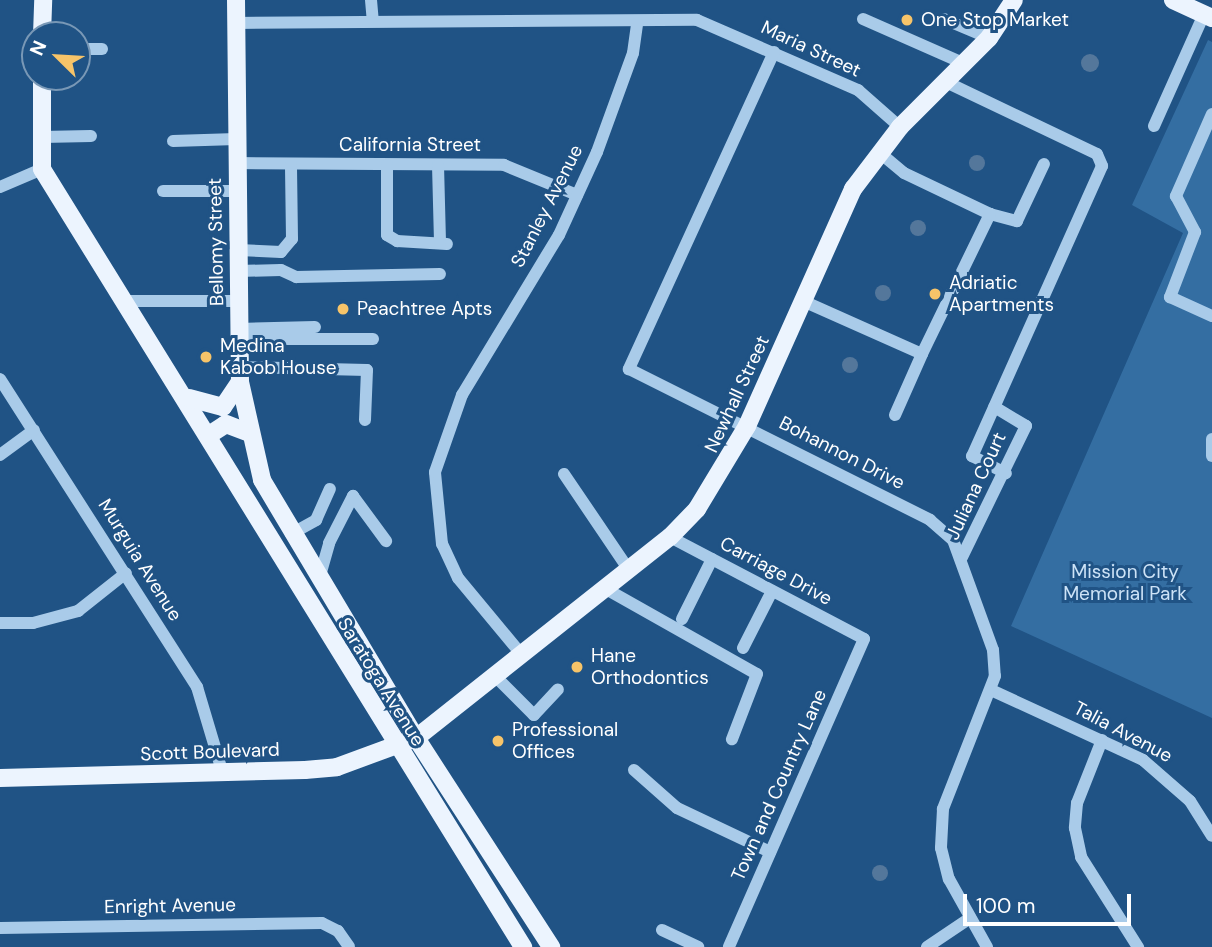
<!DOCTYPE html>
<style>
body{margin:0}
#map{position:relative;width:1212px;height:947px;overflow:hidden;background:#205385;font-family:"DM Sans",sans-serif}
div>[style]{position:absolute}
.green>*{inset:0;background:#346ea2}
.water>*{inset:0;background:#54779b}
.round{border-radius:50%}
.minor>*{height:12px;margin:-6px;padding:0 6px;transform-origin:6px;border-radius:6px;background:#a9cbe9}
.major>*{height:18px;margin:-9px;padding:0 9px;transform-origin:9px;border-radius:9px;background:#ecf4fe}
.dots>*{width:19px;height:19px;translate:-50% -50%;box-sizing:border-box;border:4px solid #205385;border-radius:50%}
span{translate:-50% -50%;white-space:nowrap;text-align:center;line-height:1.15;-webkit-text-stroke:6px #205385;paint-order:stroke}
.poi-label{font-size:19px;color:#fff}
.left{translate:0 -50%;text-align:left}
.street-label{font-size:19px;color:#fff}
.park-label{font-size:19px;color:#cde3f7}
.north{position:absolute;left:21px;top:21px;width:70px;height:70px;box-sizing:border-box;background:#205385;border:2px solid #7998b6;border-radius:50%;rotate:294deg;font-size:19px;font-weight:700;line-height:28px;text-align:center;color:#fff}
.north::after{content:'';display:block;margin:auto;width:24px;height:32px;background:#f7c469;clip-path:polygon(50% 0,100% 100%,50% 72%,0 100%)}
.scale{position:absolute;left:963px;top:894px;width:168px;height:32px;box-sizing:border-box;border:4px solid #fff;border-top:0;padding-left:9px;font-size:21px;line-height:24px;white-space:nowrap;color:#fff;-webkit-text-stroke:5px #205385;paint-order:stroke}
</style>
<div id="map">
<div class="green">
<div style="clip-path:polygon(1208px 40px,1212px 42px,1212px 718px,1011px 626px,1183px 233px,1132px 205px)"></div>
</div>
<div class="water">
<div class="round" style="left:1081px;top:54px;width:18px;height:18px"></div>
<div class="round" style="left:969px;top:155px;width:16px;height:16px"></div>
<div class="round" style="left:910px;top:220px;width:16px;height:16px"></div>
<div class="round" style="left:875px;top:285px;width:16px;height:16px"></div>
<div class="round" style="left:842px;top:357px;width:16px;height:16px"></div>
<div class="round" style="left:872px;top:865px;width:16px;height:16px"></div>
</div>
<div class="minor">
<div style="left:371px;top:0;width:21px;rotate:85deg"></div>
<div style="left:863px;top:19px;width:111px;rotate:23.8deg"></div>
<div style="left:944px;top:19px;width:49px;rotate:22.9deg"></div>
<div style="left:235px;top:23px;width:462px;rotate:-0.4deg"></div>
<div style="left:697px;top:20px;width:176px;rotate:23.5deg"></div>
<div style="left:858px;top:90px;width:56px;rotate:41.4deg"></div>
<div style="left:77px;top:49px;width:25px"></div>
<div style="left:774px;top:52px;width:349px;rotate:114.6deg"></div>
<div style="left:629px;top:369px;width:337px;rotate:26.6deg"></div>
<div style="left:930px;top:520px;width:30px;rotate:41deg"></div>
<div style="left:953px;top:540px;width:117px;rotate:70deg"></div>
<div style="left:993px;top:650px;width:26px;rotate:86deg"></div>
<div style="left:995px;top:676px;width:143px;rotate:111.4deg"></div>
<div style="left:943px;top:809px;width:39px;rotate:93deg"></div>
<div style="left:941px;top:848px;width:32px;rotate:76deg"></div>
<div style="left:949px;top:879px;width:78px;rotate:60.8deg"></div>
<div style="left:946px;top:82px;width:167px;rotate:25.5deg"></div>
<div style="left:1097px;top:154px;width:13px;rotate:67deg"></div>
<div style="left:1102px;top:166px;width:318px;rotate:114.1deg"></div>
<div style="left:972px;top:456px;width:38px;rotate:27deg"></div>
<div style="left:1212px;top:114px;width:90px;rotate:113.7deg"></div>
<div style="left:1176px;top:196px;width:41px;rotate:62.2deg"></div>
<div style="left:1195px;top:232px;width:70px;rotate:111deg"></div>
<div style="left:1170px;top:297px;width:46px;rotate:24.3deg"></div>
<div style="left:1154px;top:126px;width:123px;rotate:-65.9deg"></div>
<div style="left:42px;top:137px;width:49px;rotate:-1.2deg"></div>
<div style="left:173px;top:141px;width:63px;rotate:-1.8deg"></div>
<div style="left:236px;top:163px;width:268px;rotate:0.4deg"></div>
<div style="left:504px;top:165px;width:79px;rotate:22.3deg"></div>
<div style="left:387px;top:165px;width:70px;rotate:90deg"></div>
<div style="left:387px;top:235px;width:12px;rotate:31deg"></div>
<div style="left:397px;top:241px;width:50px;rotate:3.4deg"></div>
<div style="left:438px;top:165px;width:78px;rotate:88.5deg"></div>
<div style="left:0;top:187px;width:46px;rotate:-23.2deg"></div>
<div style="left:163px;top:191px;width:74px"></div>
<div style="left:990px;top:214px;width:28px;rotate:15deg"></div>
<div style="left:1017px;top:221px;width:63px;rotate:-64.7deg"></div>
<div style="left:238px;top:250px;width:43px;rotate:2.7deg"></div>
<div style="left:281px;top:252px;width:17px;rotate:-50deg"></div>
<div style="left:292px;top:239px;width:75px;rotate:-90.8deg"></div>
<div style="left:238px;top:271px;width:43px;rotate:-1.3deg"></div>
<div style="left:281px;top:270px;width:17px;rotate:25deg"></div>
<div style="left:296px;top:277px;width:144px;rotate:-1.2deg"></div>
<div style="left:127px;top:301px;width:112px"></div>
<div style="left:803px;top:301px;width:130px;rotate:24deg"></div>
<div style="left:922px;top:354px;width:156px;rotate:-64.1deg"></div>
<div style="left:990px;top:214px;width:95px;rotate:-154.5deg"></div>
<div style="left:904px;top:173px;width:31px;rotate:-140deg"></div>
<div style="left:239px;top:329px;width:76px;rotate:-1.5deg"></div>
<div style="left:239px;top:339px;width:134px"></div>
<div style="left:240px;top:367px;width:127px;rotate:1.4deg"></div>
<div style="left:367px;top:370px;width:50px;rotate:92.3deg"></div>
<div style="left:0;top:379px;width:366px;rotate:57.4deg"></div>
<div style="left:197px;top:687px;width:91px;rotate:73.4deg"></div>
<div style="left:895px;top:415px;width:67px;rotate:-66.1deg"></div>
<div style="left:1212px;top:439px;width:17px;rotate:90deg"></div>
<div style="left:0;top:455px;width:42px;rotate:-36.3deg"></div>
<div style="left:564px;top:474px;width:116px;rotate:55.9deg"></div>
<div style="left:291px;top:534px;width:29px;rotate:-29deg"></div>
<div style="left:316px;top:520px;width:34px;rotate:-66deg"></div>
<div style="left:670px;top:537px;width:219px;rotate:27.7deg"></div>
<div style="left:864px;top:639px;width:336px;rotate:113.7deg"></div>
<div style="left:962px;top:557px;width:146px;rotate:-64deg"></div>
<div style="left:1026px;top:426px;width:37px;rotate:-149deg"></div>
<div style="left:319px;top:579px;width:37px;rotate:-74deg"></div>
<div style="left:329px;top:543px;width:53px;rotate:-62.9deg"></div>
<div style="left:353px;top:496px;width:56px;rotate:53.7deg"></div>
<div style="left:606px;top:589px;width:173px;rotate:29.4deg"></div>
<div style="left:757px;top:674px;width:70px;rotate:111deg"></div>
<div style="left:682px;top:619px;width:67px;rotate:-63.4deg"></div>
<div style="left:0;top:623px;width:33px"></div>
<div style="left:33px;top:623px;width:47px;rotate:-14.9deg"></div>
<div style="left:78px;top:611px;width:61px;rotate:-38.4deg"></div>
<div style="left:743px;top:648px;width:64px;rotate:-63deg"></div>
<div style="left:522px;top:655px;width:100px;rotate:-129.7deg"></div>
<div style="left:458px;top:578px;width:38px;rotate:-115deg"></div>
<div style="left:442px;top:544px;width:72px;rotate:-95.6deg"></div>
<div style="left:435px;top:472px;width:82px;rotate:-70.7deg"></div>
<div style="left:462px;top:395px;width:187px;rotate:-58.8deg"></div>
<div style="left:559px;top:235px;width:91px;rotate:-65.4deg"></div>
<div style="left:597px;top:152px;width:105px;rotate:-70deg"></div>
<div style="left:633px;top:53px;width:30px;rotate:-82deg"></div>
<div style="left:495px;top:676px;width:55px;rotate:45deg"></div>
<div style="left:534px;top:715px;width:35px;rotate:-47deg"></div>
<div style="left:991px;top:690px;width:167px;rotate:24.7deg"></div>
<div style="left:1143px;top:760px;width:62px;rotate:41.1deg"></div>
<div style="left:1190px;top:801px;width:41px;rotate:57.8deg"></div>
<div style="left:1102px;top:740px;width:68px;rotate:111.6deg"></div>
<div style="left:1077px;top:803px;width:25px;rotate:95deg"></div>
<div style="left:1075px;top:828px;width:30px;rotate:78deg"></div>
<div style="left:1081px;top:857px;width:107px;rotate:57.7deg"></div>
<div style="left:634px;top:770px;width:57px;rotate:41.5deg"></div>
<div style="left:677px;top:808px;width:103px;rotate:25.3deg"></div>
<div style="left:0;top:928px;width:322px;rotate:-0.9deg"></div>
<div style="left:322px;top:923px;width:18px;rotate:27deg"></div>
<div style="left:338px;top:931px;width:19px;rotate:55deg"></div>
<div style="left:662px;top:930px;width:40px;rotate:25deg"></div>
<div style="left:927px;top:947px;width:52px;rotate:-34deg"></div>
</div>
<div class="major">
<div style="left:236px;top:0;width:382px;rotate:89.4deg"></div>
<div style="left:240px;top:382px;width:100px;rotate:77.3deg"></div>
<div style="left:262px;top:480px;width:300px;rotate:59.2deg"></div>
<div style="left:416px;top:738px;width:249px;rotate:57.1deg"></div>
<div style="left:1173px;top:0;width:43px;rotate:24.8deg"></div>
<div style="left:42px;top:35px;width:35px;rotate:-88deg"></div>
<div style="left:42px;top:77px;width:92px;rotate:90deg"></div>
<div style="left:42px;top:169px;width:915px;rotate:58.27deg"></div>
<div style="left:189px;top:398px;width:35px;rotate:15deg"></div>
<div style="left:223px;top:407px;width:30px;rotate:-56deg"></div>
<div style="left:209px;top:435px;width:20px;rotate:-33deg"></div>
<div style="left:226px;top:424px;width:22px;rotate:21deg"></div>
<div style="left:0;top:778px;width:305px;rotate:-1.5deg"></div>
<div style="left:305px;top:770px;width:32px;rotate:-5deg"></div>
<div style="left:337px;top:767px;width:84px;rotate:-20.2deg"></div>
<div style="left:416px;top:738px;width:324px;rotate:-38.4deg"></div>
<div style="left:670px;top:537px;width:39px;rotate:-46deg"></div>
<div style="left:697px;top:509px;width:97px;rotate:-58.9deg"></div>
<div style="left:747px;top:426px;width:260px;rotate:-65.9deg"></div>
<div style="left:853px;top:189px;width:78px;rotate:-52.8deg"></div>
<div style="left:900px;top:127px;width:126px;rotate:-45deg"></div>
<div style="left:989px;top:38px;width:45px;rotate:-56.7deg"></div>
</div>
<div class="dots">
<div style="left:907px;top:20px;background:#f7c469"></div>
<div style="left:935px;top:294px;background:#f7c469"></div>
<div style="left:343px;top:309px;background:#f7c469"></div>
<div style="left:206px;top:357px;background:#f7c469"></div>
<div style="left:577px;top:667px;background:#f7c469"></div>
<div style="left:498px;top:741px;background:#f7c469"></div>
</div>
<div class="poi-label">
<span class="left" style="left:921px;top:20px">One Stop Market</span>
<span class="left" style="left:949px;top:294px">Adriatic<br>Apartments</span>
<span class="left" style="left:357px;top:309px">Peachtree Apts</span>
<span class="left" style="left:220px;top:357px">Medina<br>Kabob House</span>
<span class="left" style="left:591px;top:667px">Hane<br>Orthodontics</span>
<span class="left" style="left:512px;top:741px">Professional<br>Offices</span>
</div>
<div class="street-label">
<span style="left:811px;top:49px;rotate:25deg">Maria Street</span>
<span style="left:410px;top:145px">California Street</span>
<span style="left:547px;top:206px;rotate:-63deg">Stanley Avenue</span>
<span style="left:216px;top:242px;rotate:-91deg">Bellomy Street</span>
<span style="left:737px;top:394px;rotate:-65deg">Newhall Street</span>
<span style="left:842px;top:453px;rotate:27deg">Bohannon Drive</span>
<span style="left:976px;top:486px;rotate:-65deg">Juliana Court</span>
<span style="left:140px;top:560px;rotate:58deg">Murguia Avenue</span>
<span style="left:776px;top:571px;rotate:28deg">Carriage Drive</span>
<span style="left:381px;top:682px;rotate:58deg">Saratoga Avenue</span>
<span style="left:1123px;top:732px;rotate:28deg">Talia Avenue</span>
<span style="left:210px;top:752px;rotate:-2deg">Scott Boulevard</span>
<span style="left:779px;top:785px;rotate:-66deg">Town and Country Lane</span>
<span style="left:170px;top:906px;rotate:-1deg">Enright Avenue</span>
</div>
<div class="park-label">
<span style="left:1125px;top:583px">Mission City<br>Memorial Park</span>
</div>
<div class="north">N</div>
<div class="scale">100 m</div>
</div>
